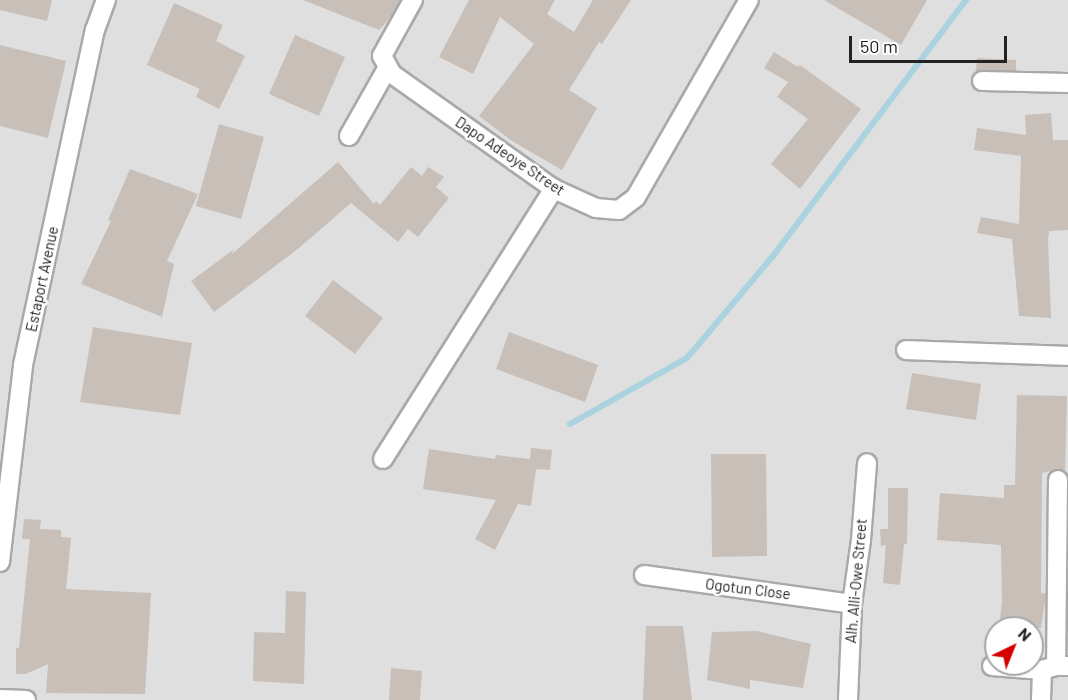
<!DOCTYPE html>
<style>
body{margin:0}
#map{position:relative;width:1068px;height:700px;overflow:hidden;background:#f2efe9;font-family:Barlow,sans-serif}
div>[style]{position:absolute}
.residential>*{inset:0;background:#e0dfdf}
.stream>*{height:6px;margin:-3px;padding:0 3px;transform-origin:3px;border-radius:3px;background:#aad3df}
.building>*{inset:0;background:#c7bfb8}
.roads{filter:drop-shadow(2px 0 #a9a9a9) drop-shadow(-2px 0 #a9a9a9) drop-shadow(0 2px #a9a9a9) drop-shadow(0 -2px #a9a9a9)}
.street>*{height:18px;margin:-9px;padding:0 9px;transform-origin:9px;border-radius:9px;background:#fff}
span{translate:-50% -50%;white-space:nowrap;text-align:center;line-height:1.15;-webkit-text-stroke:5px #fff;paint-order:stroke}
.street-label{font-size:15px;color:#222}
.north{position:absolute;left:984px;top:616px;width:60px;height:60px;box-sizing:border-box;background:#fff;border:2px solid #a7a7a7;border-radius:50%;rotate:43deg;font-size:16px;font-weight:700;line-height:24px;text-align:center;color:#222}
.north::after{content:'';display:block;margin:auto;width:21px;height:27px;background:#d40000;clip-path:polygon(50% 0,100% 100%,50% 72%,0 100%)}
.scale{position:absolute;left:849px;top:36px;width:158px;height:27px;box-sizing:border-box;border:3px solid #222;border-top:0;padding-left:8px;font-size:18px;line-height:21px;white-space:nowrap;color:#222;-webkit-text-stroke:4px #fff;paint-order:stroke}
</style>
<div id="map">
<div class="residential">
<div style="clip-path:polygon(evenodd,0 0,1068px 0,1068px 700px,0 700px,0 0,996px 628px,1032px 628px,1032px 664px,996px 664px,996px 628px)"></div>
</div>
<div class="stream">
<div style="left:570px;top:424px;width:134px;rotate:-29.4deg"></div>
<div style="left:687px;top:358px;width:133px;rotate:-49.9deg"></div>
<div style="left:773px;top:256px;width:321px;rotate:-53deg"></div>
</div>
<div class="building">
<div style="clip-path:polygon(0 0,52px 0,47px 21px,0 10px)"></div>
<div style="clip-path:polygon(303px 0,400px 0,390px 18px,379px 30px)"></div>
<div style="clip-path:polygon(469px 0,555px 0,547px 14px,574px 32px,593px 0,631px 0,602px 44px,599px 42px,569px 90px,597px 108px,562px 170px,512px 141px,479px 116px,534px 44px,500px 17px,473px 74px,439px 57px)"></div>
<div style="clip-path:polygon(824px 0,927px 0,901px 45px)"></div>
<div style="clip-path:polygon(174px 3px,223px 25px,216px 41px,245px 56px,219px 109px,196px 97px,200px 89px,147px 65px)"></div>
<div style="clip-path:polygon(295px 35px,345px 57px,319px 116px,269px 94px)"></div>
<div style="clip-path:polygon(0 45px,66px 61px,48px 138px,0 126px)"></div>
<div style="clip-path:polygon(774px 52px,798px 67px,800px 65px,861px 109px,800px 189px,771px 164px,808px 119px,777px 97px,788px 82px,764px 68px)"></div>
<div style="clip-path:polygon(977px 58px,1016px 60px,1016px 71px,976px 71px)"></div>
<div style="clip-path:polygon(1051px 113px,1053px 140px,1068px 140px,1068px 230px,1049px 231px,1048px 240px,1051px 318px,1019px 316px,1012px 239px,977px 233px,981px 217px,1019px 224px,1021px 156px,974px 150px,977px 128px,1026px 135px,1025px 115px)"></div>
<div style="clip-path:polygon(219px 124px,264px 137px,241px 219px,196px 206px)"></div>
<div style="clip-path:polygon(338px 162px,374px 204px,376px 201px,380px 205px,411px 167px,422px 176px,428px 167px,444px 177px,436px 187px,449px 198px,418px 237px,408px 229px,398px 242px,351px 203px,299px 248px,214px 312px,191px 281px,233px 250px,232px 254px)"></div>
<div style="clip-path:polygon(130px 169px,198px 194px,167px 261px,174px 264px,162px 317px,81px 284px,111px 221px,108px 220px)"></div>
<div style="clip-path:polygon(333px 280px,383px 318px,355px 354px,305px 316px)"></div>
<div style="clip-path:polygon(93px 327px,192px 343px,180px 415px,80px 402px)"></div>
<div style="clip-path:polygon(509px 332px,598px 365px,585px 402px,496px 369px)"></div>
<div style="clip-path:polygon(912px 373px,981px 384px,976px 420px,906px 409px)"></div>
<div style="clip-path:polygon(1017px 395px,1067px 396px,1065px 472px,1058px 469px,1042px 473px,1041px 593px,1046px 594px,1041px 628px,999px 628px,1002px 602px,1001px 545px,937px 540px,940px 493px,1004px 498px,1004px 485px,1015px 485px)"></div>
<div style="clip-path:polygon(531px 448px,552px 450px,550px 470px,536px 469px,531px 506px,518px 504px,495px 550px,475px 539px,496px 500px,423px 489px,429px 449px,495px 459px,496px 455px,530px 459px)"></div>
<div style="clip-path:polygon(711px 454px,766px 454px,767px 556px,712px 557px)"></div>
<div style="clip-path:polygon(888px 488px,908px 488px,907px 544px,904px 544px,900px 585px,883px 583px,886px 545px,881px 546px,880px 529px,888px 529px)"></div>
<div style="clip-path:polygon(24px 519px,41px 520px,40px 529px,61px 530px,61px 537px,71px 538px,66px 589px,151px 593px,145px 694px,46px 693px,48px 664px,26px 674px,16px 674px,16px 648px,19px 648px,30px 539px,22px 539px)"></div>
<div style="clip-path:polygon(286px 591px,306px 592px,304px 684px,253px 681px,254px 632px,285px 633px)"></div>
<div style="clip-path:polygon(646px 626px,683px 626px,692px 700px,643px 700px)"></div>
<div style="clip-path:polygon(757px 631px,811px 644px,803px 688px,750px 680px,750px 689px,707px 680px,712px 632px)"></div>
<div style="clip-path:polygon(391px 668px,422px 671px,420px 700px,389px 700px)"></div>
</div>
<div class="roads">
<div class="street">
<div style="left:413px;top:0;width:64px;rotate:119deg"></div>
<div style="left:382px;top:56px;width:21px;rotate:61deg"></div>
<div style="left:392px;top:74px;width:199px;rotate:35.4deg"></div>
<div style="left:554px;top:189px;width:46px;rotate:24.3deg"></div>
<div style="left:596px;top:208px;width:23px;rotate:5deg"></div>
<div style="left:619px;top:210px;width:21px;rotate:-37deg"></div>
<div style="left:636px;top:197px;width:227px;rotate:-60.2deg"></div>
<div style="left:982px;top:81px;width:86px;rotate:1.3deg"></div>
<div style="left:349px;top:136px;width:79px;rotate:-60.5deg"></div>
<div style="left:906px;top:350px;width:162px;rotate:2.1deg"></div>
<div style="left:383px;top:459px;width:320px;rotate:-57.7deg"></div>
<div style="left:1058px;top:480px;width:186px;rotate:90.6deg"></div>
<div style="left:1056px;top:666px;width:12px"></div>
<div style="left:0;top:562px;width:198px;rotate:-83.3deg"></div>
<div style="left:23px;top:365px;width:343px;rotate:-77.9deg"></div>
<div style="left:95px;top:30px;width:32px;rotate:-70deg"></div>
<div style="left:644px;top:575px;width:210px;rotate:7.9deg"></div>
<div style="left:992px;top:666px;width:50px;rotate:4.6deg"></div>
<div style="left:1042px;top:670px;width:15px;rotate:-16deg"></div>
<div style="left:0;top:699px;width:26px;rotate:2deg"></div>
<div style="left:848px;top:700px;width:96px;rotate:-87.6deg"></div>
<div style="left:852px;top:604px;width:65px;rotate:-82deg"></div>
<div style="left:861px;top:540px;width:77px;rotate:-85.5deg"></div>
<div style="left:1041px;top:700px;width:30px;rotate:-88deg"></div>
</div>
</div>
<div class="street-label">
<span style="left:510px;top:156px;rotate:34deg">Dapo Adeoye Street</span>
<span style="left:42px;top:279px;rotate:-78deg">Estaport Avenue</span>
<span style="left:856px;top:581px;rotate:-85deg">Alh. Alli-Owe Street</span>
<span style="left:748px;top:589px;rotate:7deg">Ogotun Close</span>
</div>
<div class="north">N</div>
<div class="scale">50 m</div>
</div>
